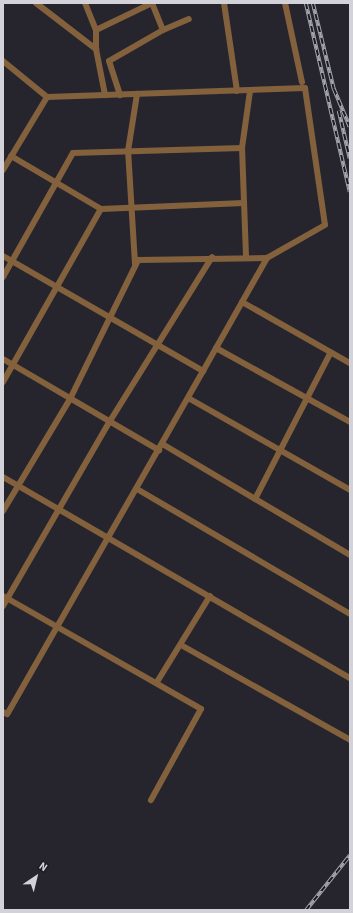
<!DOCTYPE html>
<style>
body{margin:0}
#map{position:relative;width:353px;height:913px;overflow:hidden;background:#26252e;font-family:"Source Sans 3",sans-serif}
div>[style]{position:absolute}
.street>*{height:6px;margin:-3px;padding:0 3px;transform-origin:3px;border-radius:3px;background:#83613c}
.rail>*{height:3.5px;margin-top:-1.75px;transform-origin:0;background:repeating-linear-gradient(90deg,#1c1c25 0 6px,#a6a6ad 0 12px);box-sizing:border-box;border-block:1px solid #a6a6ad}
span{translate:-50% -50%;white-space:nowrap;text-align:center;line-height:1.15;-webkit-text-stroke:4px #1c1c25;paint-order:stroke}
.frame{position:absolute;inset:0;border:4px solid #d2d2d8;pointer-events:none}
.north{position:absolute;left:16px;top:857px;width:40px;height:40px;-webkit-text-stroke:3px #1c1c25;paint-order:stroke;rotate:35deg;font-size:11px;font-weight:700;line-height:16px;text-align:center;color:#d2d2d8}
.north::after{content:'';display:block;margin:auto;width:14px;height:18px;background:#d2d2d8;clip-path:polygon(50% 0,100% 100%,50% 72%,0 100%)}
</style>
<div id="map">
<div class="street">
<div style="left:36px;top:3px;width:76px;rotate:37.5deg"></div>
<div style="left:85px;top:3px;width:29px;rotate:68deg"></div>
<div style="left:96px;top:30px;width:19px;rotate:90deg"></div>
<div style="left:96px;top:49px;width:47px;rotate:78.9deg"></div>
<div style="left:224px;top:3px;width:89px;rotate:81.6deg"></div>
<div style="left:285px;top:3px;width:81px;rotate:77.9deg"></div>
<div style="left:96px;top:30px;width:62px;rotate:-25.7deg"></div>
<div style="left:152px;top:3px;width:29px;rotate:68deg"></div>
<div style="left:163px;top:30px;width:62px;rotate:150.1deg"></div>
<div style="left:109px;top:61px;width:36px;rotate:72deg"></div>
<div style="left:163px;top:30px;width:28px;rotate:-23deg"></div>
<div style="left:3px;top:61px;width:57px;rotate:39.3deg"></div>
<div style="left:11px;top:156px;width:104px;rotate:30.5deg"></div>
<div style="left:101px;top:209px;width:143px;rotate:-2.4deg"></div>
<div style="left:3px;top:170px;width:85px;rotate:-58.9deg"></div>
<div style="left:47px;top:97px;width:258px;rotate:-2deg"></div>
<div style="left:305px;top:88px;width:138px;rotate:81.7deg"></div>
<div style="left:325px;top:225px;width:67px;rotate:150.4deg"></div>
<div style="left:267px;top:258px;width:130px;rotate:119.5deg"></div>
<div style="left:3px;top:256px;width:231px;rotate:29.9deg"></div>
<div style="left:203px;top:371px;width:395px;rotate:119.7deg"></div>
<div style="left:7px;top:714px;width:4px;rotate:-153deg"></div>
<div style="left:246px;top:256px;width:108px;rotate:-92.1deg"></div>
<div style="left:242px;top:148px;width:58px;rotate:-82deg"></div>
<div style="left:135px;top:264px;width:113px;rotate:-93.5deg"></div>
<div style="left:128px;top:151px;width:58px;rotate:-81deg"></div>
<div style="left:3px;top:277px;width:142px;rotate:-60.6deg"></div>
<div style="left:73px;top:153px;width:169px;rotate:-1.7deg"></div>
<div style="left:242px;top:302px;width:124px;rotate:29.5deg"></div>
<div style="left:216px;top:348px;width:153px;rotate:28.9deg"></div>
<div style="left:3px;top:359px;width:181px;rotate:30.3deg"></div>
<div style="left:3px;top:382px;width:199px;rotate:-60.5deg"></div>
<div style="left:190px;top:399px;width:184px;rotate:29.6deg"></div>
<div style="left:164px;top:445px;width:216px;rotate:30.6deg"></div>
<div style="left:3px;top:477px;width:401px;rotate:30.1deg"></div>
<div style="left:137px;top:489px;width:247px;rotate:30.4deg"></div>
<div style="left:255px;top:499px;width:165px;rotate:-62.7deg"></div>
<div style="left:3px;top:511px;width:131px;rotate:-59.1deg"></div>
<div style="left:70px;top:399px;width:155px;rotate:-63.9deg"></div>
<div style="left:138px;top:260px;width:129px;rotate:-0.9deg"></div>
<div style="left:3px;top:596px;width:228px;rotate:29.7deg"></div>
<div style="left:201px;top:709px;width:104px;rotate:118.8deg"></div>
<div style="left:3px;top:606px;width:214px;rotate:-60deg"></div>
<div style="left:110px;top:421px;width:193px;rotate:-58.1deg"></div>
<div style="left:181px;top:645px;width:194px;rotate:29.3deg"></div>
<div style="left:157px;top:682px;width:101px;rotate:-58.4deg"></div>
</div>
<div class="rail">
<div style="left:306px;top:3px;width:194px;rotate:76.9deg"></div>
<div style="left:313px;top:3px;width:89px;rotate:76.3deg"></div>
<div style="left:334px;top:89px;width:41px;rotate:67.2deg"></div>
<div style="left:339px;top:111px;width:49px;rotate:77.1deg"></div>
<div style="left:306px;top:910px;width:70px;rotate:-51.3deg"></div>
</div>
<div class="frame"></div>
<div class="north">N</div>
</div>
